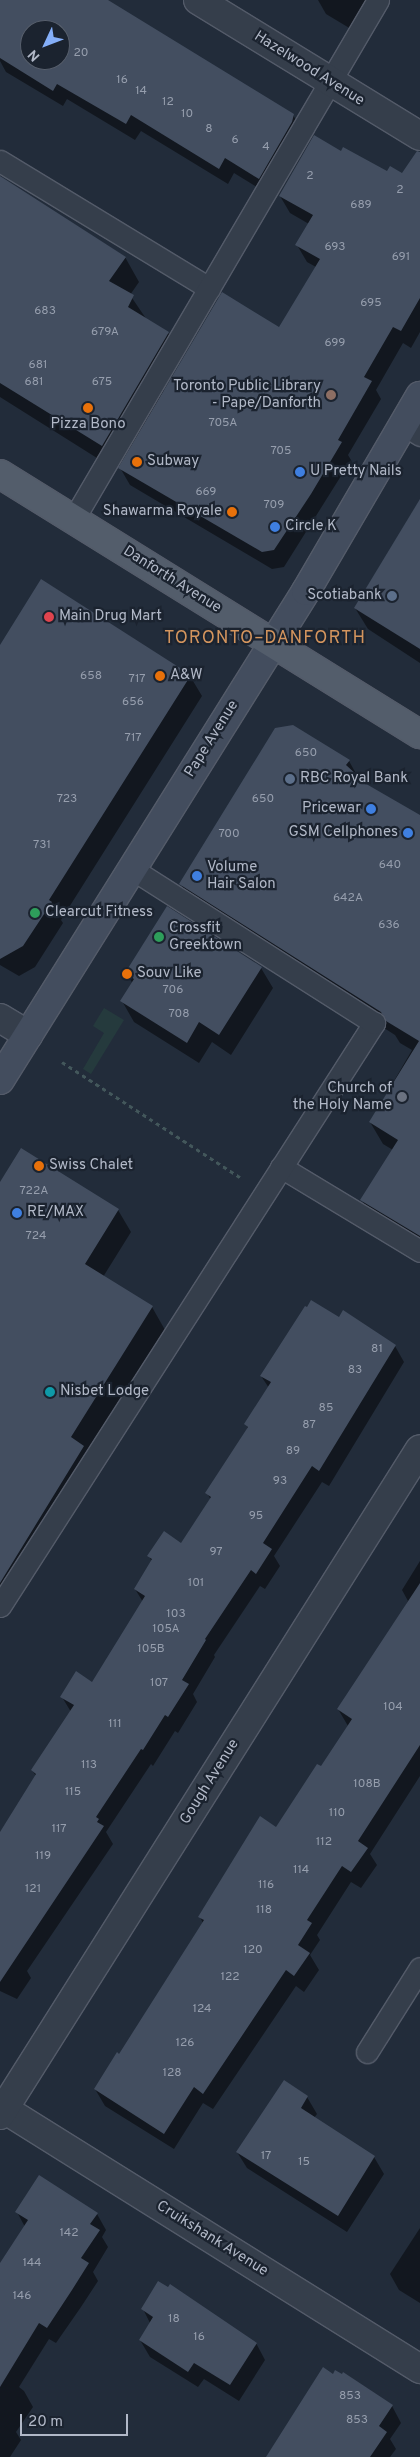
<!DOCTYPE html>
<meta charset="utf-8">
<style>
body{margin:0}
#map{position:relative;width:420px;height:2457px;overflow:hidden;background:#222c3a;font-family:Overpass,sans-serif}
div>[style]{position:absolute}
.green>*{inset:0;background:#253a3d}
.shadow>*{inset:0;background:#0007}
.building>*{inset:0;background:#434e60}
.path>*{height:3px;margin-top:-1.5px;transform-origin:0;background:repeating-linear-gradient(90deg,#43575b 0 4px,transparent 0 8px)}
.roads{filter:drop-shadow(1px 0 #545b69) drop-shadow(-1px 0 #545b69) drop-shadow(0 1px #545b69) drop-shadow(0 -1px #545b69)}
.lane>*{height:21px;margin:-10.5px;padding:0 10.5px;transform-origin:10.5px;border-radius:10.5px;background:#353e4b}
.street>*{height:28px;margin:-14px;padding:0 14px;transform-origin:14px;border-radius:14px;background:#353e4b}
.secondary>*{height:28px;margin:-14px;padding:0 14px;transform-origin:14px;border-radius:14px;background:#434d5e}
.primary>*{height:28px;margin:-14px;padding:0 14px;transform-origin:14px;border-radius:14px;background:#535d6b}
.dots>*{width:14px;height:14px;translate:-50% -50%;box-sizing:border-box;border:2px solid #1b232f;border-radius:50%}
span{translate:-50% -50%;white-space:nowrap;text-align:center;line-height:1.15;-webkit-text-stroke:4.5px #1b232f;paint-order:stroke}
.number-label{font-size:12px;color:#969ead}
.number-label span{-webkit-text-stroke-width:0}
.street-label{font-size:15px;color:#b1b8c7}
.poi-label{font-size:15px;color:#b1b8c7}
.right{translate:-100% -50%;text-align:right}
.left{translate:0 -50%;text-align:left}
.quarter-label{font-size:18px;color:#d4955e;letter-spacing:1px}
.north{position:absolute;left:20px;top:20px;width:50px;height:50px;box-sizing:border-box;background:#1b232f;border:1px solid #575f6c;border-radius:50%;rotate:227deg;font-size:14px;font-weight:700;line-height:20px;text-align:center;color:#b1b8c7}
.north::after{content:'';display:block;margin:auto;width:18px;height:22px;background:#84aef8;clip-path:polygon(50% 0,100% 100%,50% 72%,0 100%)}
.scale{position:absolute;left:20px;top:2414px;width:108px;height:22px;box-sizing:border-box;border:2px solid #b1b8c7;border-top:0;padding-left:6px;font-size:15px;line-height:18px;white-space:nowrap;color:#b1b8c7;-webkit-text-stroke:4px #1b232f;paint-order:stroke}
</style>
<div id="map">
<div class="green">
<div style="clip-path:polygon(104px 1008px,124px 1020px,91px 1074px,83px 1069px,104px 1033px,93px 1026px)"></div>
</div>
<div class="shadow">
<div style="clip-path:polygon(evenodd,0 0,106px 0,293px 115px,303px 132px,268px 194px,234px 173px,228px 184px,141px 131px,135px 140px,67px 99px,63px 106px,6px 72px,0 61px,0 0,30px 30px,60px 30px,60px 60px,30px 60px,30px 30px)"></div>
<div style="clip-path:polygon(318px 0,384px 0,361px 35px,326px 14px)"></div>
<div style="clip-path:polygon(341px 152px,387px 173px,402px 175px,420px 181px,420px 332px,411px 348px,403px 343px,376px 390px,381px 399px,348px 455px,351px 460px,284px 567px,272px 569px,130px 485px,119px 466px,116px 470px,0 397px,0 177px,125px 257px,139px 282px,130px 295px,147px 320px,168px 333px,182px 357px,163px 390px,165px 391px,280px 328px,316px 267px,307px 262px,297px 245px,309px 224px,290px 213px,280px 196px)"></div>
<div style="clip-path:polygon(420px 501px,420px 663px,368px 629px,355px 608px)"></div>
<div style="clip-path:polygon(0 648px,190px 676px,202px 696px,61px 920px,63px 923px,35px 967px,19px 976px,0 965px)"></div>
<div style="clip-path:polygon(349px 761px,359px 779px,368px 786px,420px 816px,420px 1250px,375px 1223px,362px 1200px,393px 1150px,383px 1144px,370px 1122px,412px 1050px,400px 1043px,395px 1035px,194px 907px,181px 884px)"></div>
<div style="clip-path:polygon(261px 968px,273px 988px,231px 1055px,212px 1042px,199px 1063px,134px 1022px,122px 1001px,133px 984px,126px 973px)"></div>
<div style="clip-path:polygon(0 1184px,118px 1210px,131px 1232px,103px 1277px,152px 1307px,165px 1330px,0 1616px)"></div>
<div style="clip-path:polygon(340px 1319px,395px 1346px,404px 1362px,329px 1486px,322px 1482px,274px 1556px,280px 1566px,265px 1589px,260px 1586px,214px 1655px,215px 1657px,193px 1694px,197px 1702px,178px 1733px,175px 1731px,153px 1766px,151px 1764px,106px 1832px,113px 1844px,27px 1971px,31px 1978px,17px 1999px,0 1991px,0 1833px,36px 1776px,32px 1770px,71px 1712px,62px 1697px,93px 1683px,143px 1602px,135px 1589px,152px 1562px,149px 1556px,182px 1544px,211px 1500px,207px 1493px,248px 1429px,246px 1424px,269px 1388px,261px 1376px)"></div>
<div style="clip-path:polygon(420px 1561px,420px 1776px,370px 1854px,377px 1865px,361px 1888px,351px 1882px,317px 1935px,320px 1940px,310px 1955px,319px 1970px,304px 1992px,296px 1986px,213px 2109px,203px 2103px,174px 2149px,105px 2106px,95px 2089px,120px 2055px,203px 1923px,200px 1917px,277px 1829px,322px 1768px,348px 1726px,338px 1709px,401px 1614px,408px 1601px,402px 1590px)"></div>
<div style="clip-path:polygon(307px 2097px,317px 2114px,314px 2118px,374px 2157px,384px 2174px,347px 2232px,247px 2168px,237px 2152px)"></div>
<div style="clip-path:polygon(17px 2212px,97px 2214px,106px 2230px,102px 2237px,108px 2247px,93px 2272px,98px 2281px,81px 2307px,56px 2343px,49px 2339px,19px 2387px,24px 2391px,33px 2407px,16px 2432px,21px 2440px,10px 2457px,0 2457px,0 2267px,25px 2227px)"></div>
<div style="clip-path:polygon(420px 2228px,420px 2303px,399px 2290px,390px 2274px)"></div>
<div style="clip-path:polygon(143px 2309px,256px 2343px,265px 2360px,239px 2401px,204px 2379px,198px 2387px,150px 2357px,140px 2340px,150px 2323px)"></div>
<div style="clip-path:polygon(392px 2406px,401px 2423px,390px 2439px,396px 2449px,390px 2457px,267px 2457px)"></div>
</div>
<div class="building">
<div style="clip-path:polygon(evenodd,0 0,108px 0,294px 114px,292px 122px,259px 179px,225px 158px,219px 169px,131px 115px,126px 124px,57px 84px,53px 91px,0 58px,0 0,30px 30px,60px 30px,60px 60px,30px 60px,30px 30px)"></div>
<div style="clip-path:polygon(314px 135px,341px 151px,343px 147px,387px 171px,390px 166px,402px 173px,417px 151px,420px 152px,420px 298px,401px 331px,393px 327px,364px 377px,372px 381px,338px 440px,342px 442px,311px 494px,274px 550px,262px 552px,118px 468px,222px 292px,279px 327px,320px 259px,295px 245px,313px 215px,279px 196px)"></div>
<div style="clip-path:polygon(0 176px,126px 257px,109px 281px,134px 295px,128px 307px,169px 332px,102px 446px,0 383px)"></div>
<div style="clip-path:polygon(420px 499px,420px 649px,354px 608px)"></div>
<div style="clip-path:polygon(41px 579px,191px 675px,49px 900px,52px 902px,23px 946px,0 959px,0 645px)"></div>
<div style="clip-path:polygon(293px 725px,350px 760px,346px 765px,368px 785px,420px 815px,420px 1236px,360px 1200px,398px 1140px,369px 1122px,419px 1041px,386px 1021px,381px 1012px,179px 884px,275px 728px)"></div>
<div style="clip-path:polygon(167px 906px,262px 967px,219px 1035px,199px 1022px,187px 1043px,120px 1001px,134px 979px,125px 973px)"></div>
<div style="clip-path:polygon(21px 1148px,119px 1209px,85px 1264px,153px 1306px,71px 1437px,84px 1446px,0 1583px,0 1182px)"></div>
<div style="clip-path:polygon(311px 1300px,339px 1317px,343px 1310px,396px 1345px,319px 1471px,312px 1466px,263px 1543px,272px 1549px,256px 1574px,251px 1570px,205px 1639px,206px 1640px,182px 1680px,189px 1684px,168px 1717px,165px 1715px,143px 1750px,141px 1749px,96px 1817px,99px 1819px,97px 1822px,104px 1826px,0 1982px,0 1832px,36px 1774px,31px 1770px,74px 1705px,60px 1697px,76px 1671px,92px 1682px,145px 1596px,134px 1589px,152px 1559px,147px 1556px,164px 1531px,181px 1543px,211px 1497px,205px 1493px,248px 1427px,244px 1424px,271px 1382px,260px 1376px,305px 1306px,307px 1307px)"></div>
<div style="clip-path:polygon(420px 1583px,420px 1745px,358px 1841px,368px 1848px,351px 1872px,342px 1866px,307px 1920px,312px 1923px,298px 1945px,310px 1953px,294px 1976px,286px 1970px,203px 2094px,194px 2087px,164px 2134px,94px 2089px,117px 2052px,119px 2054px,204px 1920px,198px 1917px,260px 1816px,276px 1827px,317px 1764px,321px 1766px,352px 1719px,337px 1709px)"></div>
<div style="clip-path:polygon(284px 2080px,308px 2096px,301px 2108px,375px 2156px,338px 2216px,236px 2152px)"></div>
<div style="clip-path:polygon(39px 2175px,98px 2213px,90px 2224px,100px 2230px,81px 2258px,89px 2263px,72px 2290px,47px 2328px,39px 2323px,0 2387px,0 2263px,28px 2220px,15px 2212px)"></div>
<div style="clip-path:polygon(158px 2281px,168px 2287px,170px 2284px,257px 2343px,230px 2385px,194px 2363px,188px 2372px,139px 2340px,153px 2317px,141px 2309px)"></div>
<div style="clip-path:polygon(323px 2367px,333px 2374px,335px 2370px,342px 2374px,343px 2372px,393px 2405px,379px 2426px,387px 2432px,370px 2457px,266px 2457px)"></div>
</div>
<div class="path">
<div style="left:62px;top:1062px;width:212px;rotate:32.9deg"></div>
</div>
<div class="roads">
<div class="lane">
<div style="left:0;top:161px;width:245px;rotate:31.3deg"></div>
<div style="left:404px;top:425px;width:19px;rotate:32deg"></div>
<div style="left:73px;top:520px;width:603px;rotate:-59.61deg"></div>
<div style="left:281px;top:1167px;width:162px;rotate:31.1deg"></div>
<div style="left:0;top:1606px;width:693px;rotate:-57.32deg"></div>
<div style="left:374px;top:1023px;width:287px;rotate:-147.5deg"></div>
<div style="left:367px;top:2052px;width:99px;rotate:-57.8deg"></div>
</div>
<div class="street">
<div style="left:198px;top:0;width:260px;rotate:31.5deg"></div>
<div style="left:0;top:1018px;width:33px;rotate:31deg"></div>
<div style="left:4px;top:2109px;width:491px;rotate:32deg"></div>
<div style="left:0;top:2115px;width:787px;rotate:-57.76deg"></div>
</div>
<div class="secondary">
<div style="left:0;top:1080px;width:577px;rotate:-57.96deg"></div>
<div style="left:306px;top:591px;width:226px;rotate:-59.7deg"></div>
</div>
<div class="primary">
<div style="left:0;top:474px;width:494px;rotate:31.8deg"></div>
</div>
</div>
<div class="dots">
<div style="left:331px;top:395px;background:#8d6e63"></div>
<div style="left:88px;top:408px;background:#e8710a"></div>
<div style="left:137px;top:462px;background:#e8710a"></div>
<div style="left:300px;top:472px;background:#3f7fe0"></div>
<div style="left:232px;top:512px;background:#e8710a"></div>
<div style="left:275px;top:527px;background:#3f7fe0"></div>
<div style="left:392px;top:596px;background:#5c6f8a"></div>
<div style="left:49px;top:617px;background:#e0444e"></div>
<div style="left:160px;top:676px;background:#e8710a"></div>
<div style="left:290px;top:779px;background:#5c6f8a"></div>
<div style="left:371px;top:809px;background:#3f7fe0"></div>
<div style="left:408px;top:833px;background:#3f7fe0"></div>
<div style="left:197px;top:876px;background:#3f7fe0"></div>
<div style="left:35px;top:913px;background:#2e9e5b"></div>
<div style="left:159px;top:937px;background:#2e9e5b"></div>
<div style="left:127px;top:974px;background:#e8710a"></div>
<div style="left:402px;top:1097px;background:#6b7280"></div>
<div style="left:39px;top:1166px;background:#e8710a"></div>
<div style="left:17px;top:1213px;background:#3f7fe0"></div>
<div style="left:50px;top:1392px;background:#0f9aa8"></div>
</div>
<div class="number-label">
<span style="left:81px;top:54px">20</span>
<span style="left:122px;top:81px">16</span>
<span style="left:141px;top:92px">14</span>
<span style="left:168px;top:103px">12</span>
<span style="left:187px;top:115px">10</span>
<span style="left:209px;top:130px">8</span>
<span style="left:235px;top:141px">6</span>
<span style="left:266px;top:148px">4</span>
<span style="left:310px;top:177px">2</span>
<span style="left:400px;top:191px">2</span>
<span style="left:361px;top:206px">689</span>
<span style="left:335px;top:248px">693</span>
<span style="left:401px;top:258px">691</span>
<span style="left:371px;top:304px">695</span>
<span style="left:45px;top:312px">683</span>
<span style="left:105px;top:333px">679A</span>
<span style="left:335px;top:344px">699</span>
<span style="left:38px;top:366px">681</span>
<span style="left:34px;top:383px">681</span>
<span style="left:102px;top:383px">675</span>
<span style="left:223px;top:424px">705A</span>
<span style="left:281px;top:452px">705</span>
<span style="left:206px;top:493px">669</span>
<span style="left:274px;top:506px">709</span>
<span style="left:91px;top:677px">658</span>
<span style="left:137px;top:680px">717</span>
<span style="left:133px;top:703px">656</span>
<span style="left:133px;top:739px">717</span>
<span style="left:306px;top:754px">650</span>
<span style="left:67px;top:800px">723</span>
<span style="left:263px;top:800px">650</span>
<span style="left:229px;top:835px">700</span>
<span style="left:42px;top:846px">731</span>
<span style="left:390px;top:866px">640</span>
<span style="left:348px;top:899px">642A</span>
<span style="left:389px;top:926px">636</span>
<span style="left:173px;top:991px">706</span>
<span style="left:179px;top:1015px">708</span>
<span style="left:34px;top:1192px">722A</span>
<span style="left:36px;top:1237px">724</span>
<span style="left:377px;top:1350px">81</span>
<span style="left:355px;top:1371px">83</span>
<span style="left:326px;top:1409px">85</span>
<span style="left:309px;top:1426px">87</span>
<span style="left:293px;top:1452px">89</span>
<span style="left:280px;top:1482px">93</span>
<span style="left:256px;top:1517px">95</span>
<span style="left:216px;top:1553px">97</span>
<span style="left:196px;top:1584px">101</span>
<span style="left:176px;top:1615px">103</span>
<span style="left:166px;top:1630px">105A</span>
<span style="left:151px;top:1650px">105B</span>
<span style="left:159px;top:1684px">107</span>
<span style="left:393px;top:1708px">104</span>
<span style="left:115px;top:1725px">111</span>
<span style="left:89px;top:1766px">113</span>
<span style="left:367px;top:1785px">108B</span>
<span style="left:73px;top:1793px">115</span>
<span style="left:337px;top:1814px">110</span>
<span style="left:59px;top:1830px">117</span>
<span style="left:324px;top:1843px">112</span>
<span style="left:43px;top:1857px">119</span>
<span style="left:301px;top:1871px">114</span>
<span style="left:266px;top:1886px">116</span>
<span style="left:33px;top:1890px">121</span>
<span style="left:264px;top:1911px">118</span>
<span style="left:253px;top:1951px">120</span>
<span style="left:230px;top:1978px">122</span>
<span style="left:202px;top:2010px">124</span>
<span style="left:185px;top:2044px">126</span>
<span style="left:172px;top:2074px">128</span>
<span style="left:266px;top:2157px">17</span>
<span style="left:304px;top:2163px">15</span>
<span style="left:69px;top:2234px">142</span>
<span style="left:32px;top:2264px">144</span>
<span style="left:22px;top:2297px">146</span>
<span style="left:174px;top:2320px">18</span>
<span style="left:199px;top:2338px">16</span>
<span style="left:350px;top:2397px">853</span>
<span style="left:357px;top:2421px">853</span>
</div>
<div class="street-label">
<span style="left:309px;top:69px;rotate:32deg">Hazelwood Avenue</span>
<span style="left:172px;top:580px;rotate:32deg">Danforth Avenue</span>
<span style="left:212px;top:739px;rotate:-58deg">Pape Avenue</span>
<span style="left:210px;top:1782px;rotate:-58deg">Gough Avenue</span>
<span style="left:212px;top:2239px;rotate:32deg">Cruikshank Avenue</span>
</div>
<div class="poi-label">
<span class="right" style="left:321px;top:395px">Toronto Public Library<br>- Pape/Danforth</span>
<span style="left:88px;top:425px">Pizza Bono</span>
<span class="left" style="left:147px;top:462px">Subway</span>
<span class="left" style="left:310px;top:472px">U Pretty Nails</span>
<span class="right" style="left:222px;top:512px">Shawarma Royale</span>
<span class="left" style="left:285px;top:527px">Circle K</span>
<span class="right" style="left:382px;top:596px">Scotiabank</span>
<span class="left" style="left:59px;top:617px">Main Drug Mart</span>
<span class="left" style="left:170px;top:676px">A&amp;W</span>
<span class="left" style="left:300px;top:779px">RBC Royal Bank</span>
<span class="right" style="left:361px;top:809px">Pricewar</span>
<span class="right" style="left:398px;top:833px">GSM Cellphones</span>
<span class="left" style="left:207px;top:876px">Volume<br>Hair Salon</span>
<span class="left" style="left:45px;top:913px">Clearcut Fitness</span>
<span class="left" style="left:169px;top:937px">Crossfit<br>Greektown</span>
<span class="left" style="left:137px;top:974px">Souv Like</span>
<span class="right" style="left:392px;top:1097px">Church of<br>the Holy Name</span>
<span class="left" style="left:49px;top:1166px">Swiss Chalet</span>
<span class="left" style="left:27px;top:1213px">RE/MAX</span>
<span class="left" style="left:60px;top:1392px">Nisbet Lodge</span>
</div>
<div class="quarter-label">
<span style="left:265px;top:639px">TORONTO–DANFORTH</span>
</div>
<div class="north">N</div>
<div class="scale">20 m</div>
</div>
